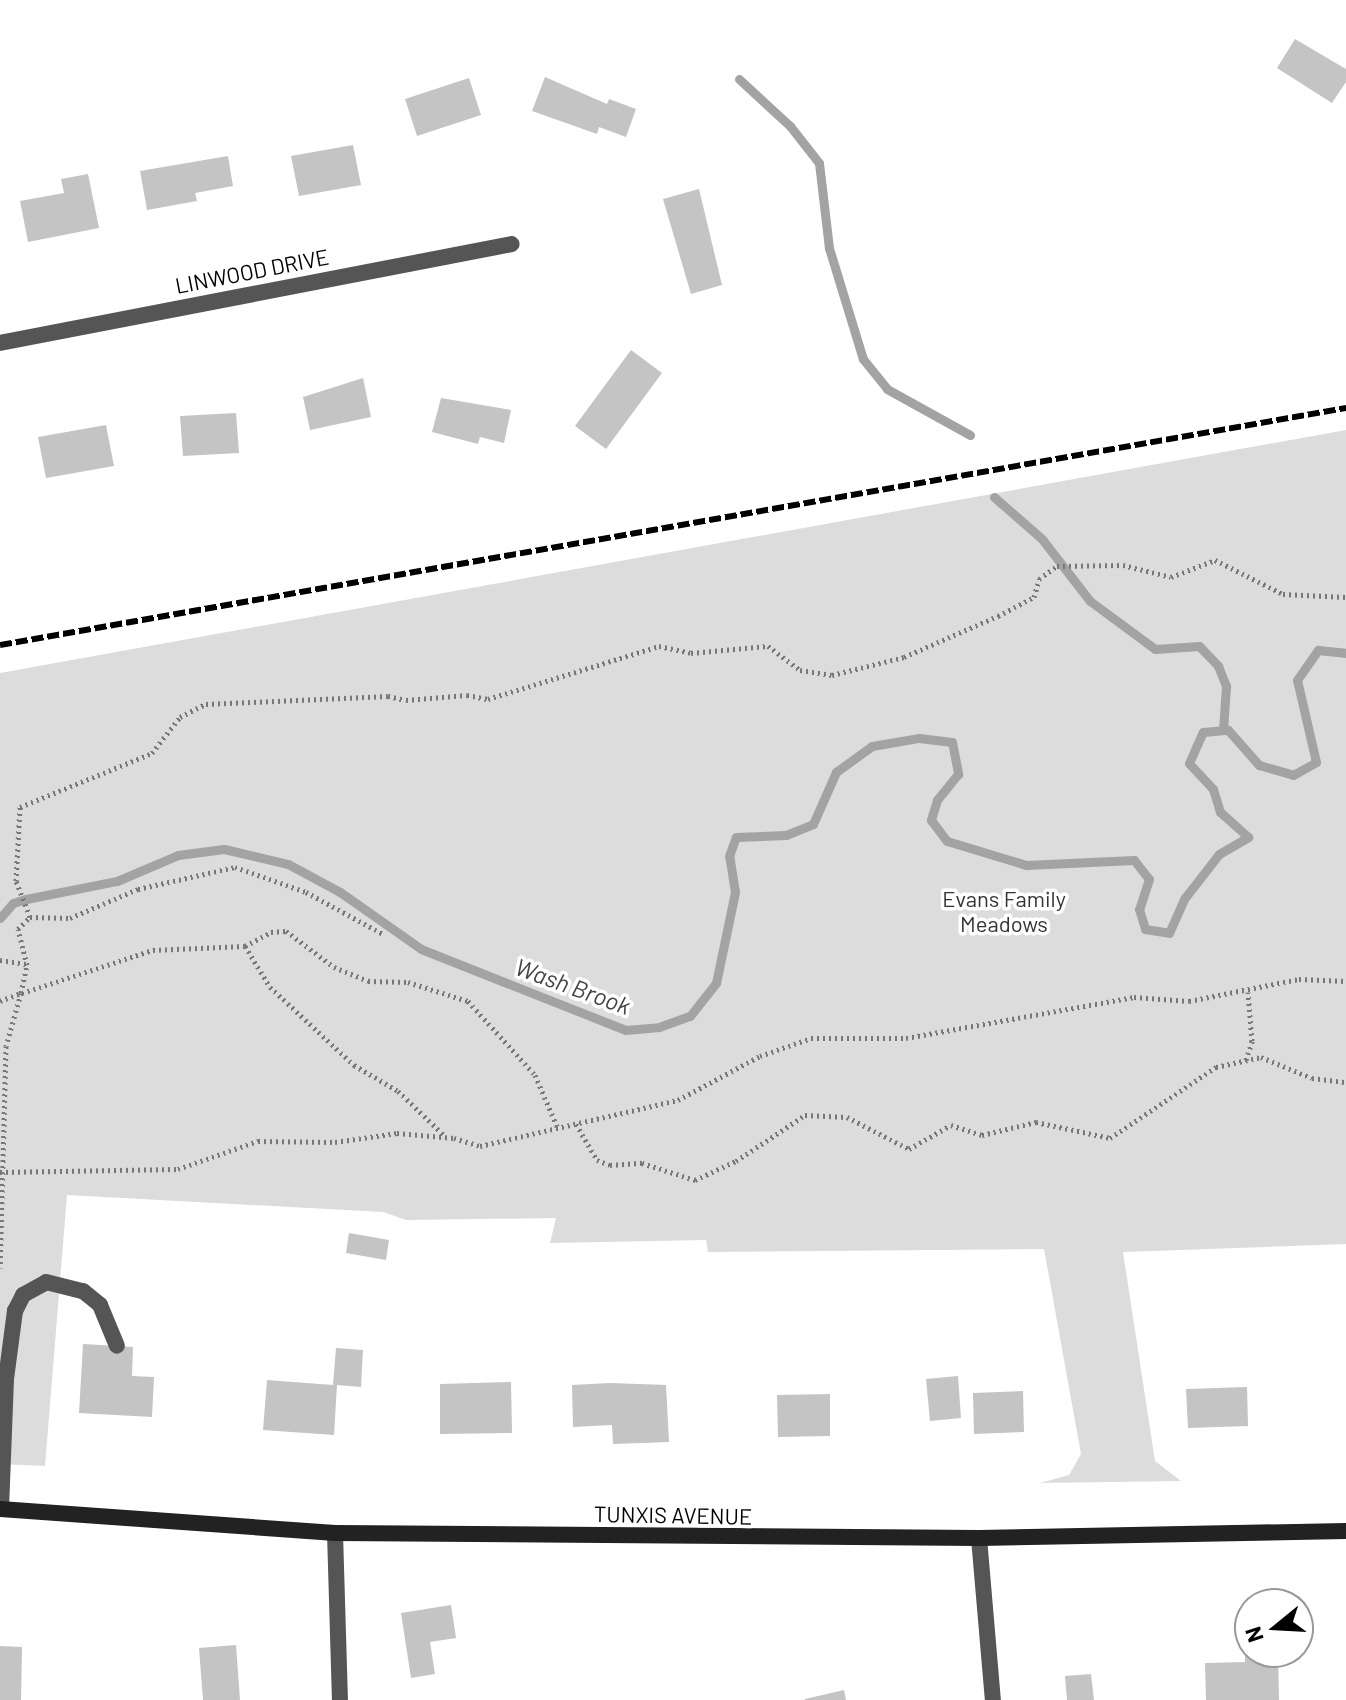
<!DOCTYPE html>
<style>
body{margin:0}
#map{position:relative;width:1346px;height:1700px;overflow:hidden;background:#fff;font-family:Barlow,sans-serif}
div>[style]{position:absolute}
.green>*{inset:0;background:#dcdcdc}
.stream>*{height:9px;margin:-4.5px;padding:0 4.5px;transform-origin:4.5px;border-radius:4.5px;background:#a3a3a3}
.building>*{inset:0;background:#c4c4c4}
.path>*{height:5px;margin-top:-2.5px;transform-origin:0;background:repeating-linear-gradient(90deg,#777 0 2px,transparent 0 6px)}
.lane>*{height:16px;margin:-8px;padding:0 8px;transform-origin:8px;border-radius:8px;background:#555}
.street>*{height:16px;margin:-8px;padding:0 8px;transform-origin:8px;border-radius:8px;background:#555}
.secondary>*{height:16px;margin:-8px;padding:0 8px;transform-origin:8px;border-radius:8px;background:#222}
.rail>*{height:6px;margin-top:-3px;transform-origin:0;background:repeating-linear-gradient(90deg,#000 0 12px,transparent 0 16px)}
span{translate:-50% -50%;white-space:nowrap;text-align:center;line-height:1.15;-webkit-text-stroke:7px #fff;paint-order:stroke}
.street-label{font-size:22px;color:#000}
.park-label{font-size:22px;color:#333}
.water-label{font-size:24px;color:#444;font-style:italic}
.north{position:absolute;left:1234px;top:1588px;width:80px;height:80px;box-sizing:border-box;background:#fff;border:2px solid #999;border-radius:50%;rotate:252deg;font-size:22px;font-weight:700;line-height:32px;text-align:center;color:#000}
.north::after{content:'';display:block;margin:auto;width:28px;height:36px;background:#000;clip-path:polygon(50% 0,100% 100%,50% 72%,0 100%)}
</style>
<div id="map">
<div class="green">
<div style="clip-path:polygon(1346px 430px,1346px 1244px,1123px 1252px,1155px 1461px,1181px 1481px,1040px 1483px,1069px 1475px,1081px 1454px,1044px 1249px,708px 1252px,706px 1240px,550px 1243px,556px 1218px,406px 1220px,383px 1212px,67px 1195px,45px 1466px,0 1464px,0 673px)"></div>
</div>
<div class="stream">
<div style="left:739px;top:79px;width:69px;rotate:42.7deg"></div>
<div style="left:790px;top:126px;width:47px;rotate:51.9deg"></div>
<div style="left:819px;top:163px;width:86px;rotate:83.3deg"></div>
<div style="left:829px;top:248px;width:116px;rotate:73deg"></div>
<div style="left:863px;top:359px;width:38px;rotate:51deg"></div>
<div style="left:887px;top:389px;width:95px;rotate:29deg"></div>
<div style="left:994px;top:497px;width:64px;rotate:41.2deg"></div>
<div style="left:1042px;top:539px;width:78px;rotate:52.3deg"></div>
<div style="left:1090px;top:601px;width:81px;rotate:36.4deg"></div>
<div style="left:1155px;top:649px;width:44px;rotate:-3.9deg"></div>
<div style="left:1199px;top:646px;width:28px;rotate:46deg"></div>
<div style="left:1218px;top:666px;width:22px;rotate:68deg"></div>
<div style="left:1226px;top:686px;width:44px;rotate:93.9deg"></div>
<div style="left:0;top:918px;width:20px;rotate:-49deg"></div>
<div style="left:13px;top:903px;width:14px;rotate:-17deg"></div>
<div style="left:26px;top:899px;width:93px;rotate:-11.2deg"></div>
<div style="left:117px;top:881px;width:66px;rotate:-23.1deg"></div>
<div style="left:178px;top:855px;width:46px;rotate:-7.4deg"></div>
<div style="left:224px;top:849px;width:66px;rotate:13.2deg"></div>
<div style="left:288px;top:864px;width:59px;rotate:28.3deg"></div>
<div style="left:340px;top:892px;width:99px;rotate:35.1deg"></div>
<div style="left:421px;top:949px;width:220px;rotate:21.6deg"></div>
<div style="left:626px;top:1030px;width:33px;rotate:-5deg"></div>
<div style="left:659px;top:1027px;width:33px;rotate:-20deg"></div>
<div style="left:690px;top:1016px;width:42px;rotate:-51.8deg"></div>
<div style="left:716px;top:983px;width:93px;rotate:-78.2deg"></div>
<div style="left:735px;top:892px;width:36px;rotate:-99deg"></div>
<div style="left:729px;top:856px;width:20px;rotate:-70deg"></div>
<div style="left:736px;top:837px;width:50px;rotate:-2.3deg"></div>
<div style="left:786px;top:835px;width:29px;rotate:-22deg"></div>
<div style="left:813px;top:824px;width:57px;rotate:-66.1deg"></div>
<div style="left:836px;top:772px;width:44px;rotate:-35.8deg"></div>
<div style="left:872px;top:746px;width:48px;rotate:-9.7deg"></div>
<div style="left:919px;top:738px;width:33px;rotate:7deg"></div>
<div style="left:952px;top:742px;width:33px;rotate:79deg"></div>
<div style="left:958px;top:774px;width:33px;rotate:129deg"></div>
<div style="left:937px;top:800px;width:21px;rotate:107deg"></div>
<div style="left:931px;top:820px;width:26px;rotate:53deg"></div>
<div style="left:947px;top:841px;width:83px;rotate:16.9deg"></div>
<div style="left:1026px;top:865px;width:108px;rotate:-2.7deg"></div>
<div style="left:1134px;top:860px;width:24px;rotate:52deg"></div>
<div style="left:1149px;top:879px;width:32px;rotate:108deg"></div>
<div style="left:1139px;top:909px;width:21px;rotate:73deg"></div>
<div style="left:1145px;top:929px;width:24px;rotate:9deg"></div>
<div style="left:1169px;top:933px;width:37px;rotate:-66deg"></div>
<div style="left:1184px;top:899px;width:57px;rotate:-52.1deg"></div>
<div style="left:1219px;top:854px;width:34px;rotate:-30deg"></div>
<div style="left:1248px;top:837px;width:38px;rotate:-138deg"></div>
<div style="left:1220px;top:812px;width:24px;rotate:-107deg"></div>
<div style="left:1213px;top:789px;width:35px;rotate:-133deg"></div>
<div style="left:1189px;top:763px;width:34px;rotate:-66deg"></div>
<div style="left:1203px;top:732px;width:25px;rotate:-5deg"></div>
<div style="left:1228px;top:730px;width:47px;rotate:48.5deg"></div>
<div style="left:1259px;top:765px;width:35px;rotate:16deg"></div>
<div style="left:1293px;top:775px;width:26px;rotate:-29deg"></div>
<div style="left:1316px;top:762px;width:84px;rotate:-103deg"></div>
<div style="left:1297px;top:680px;width:37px;rotate:-55deg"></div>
<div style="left:1318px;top:650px;width:28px;rotate:6deg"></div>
</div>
<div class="building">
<div style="clip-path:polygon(1295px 39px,1346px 69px,1346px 82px,1332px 103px,1277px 68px)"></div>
<div style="clip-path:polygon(545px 77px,607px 104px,609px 99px,636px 109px,626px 137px,599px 127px,597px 134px,532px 111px)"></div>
<div style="clip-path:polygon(469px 78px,481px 115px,417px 136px,405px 99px)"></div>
<div style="clip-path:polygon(353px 145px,361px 185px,299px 196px,291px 156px)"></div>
<div style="clip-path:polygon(228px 156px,233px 186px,195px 193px,197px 201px,147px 210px,140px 171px)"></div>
<div style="clip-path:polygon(88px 174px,99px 228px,28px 242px,20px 201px,64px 193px,61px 179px)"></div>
<div style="clip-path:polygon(699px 189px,722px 285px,691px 294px,663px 199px)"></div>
<div style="clip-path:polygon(631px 350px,662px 373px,606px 449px,575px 426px)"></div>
<div style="clip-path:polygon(363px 378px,371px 417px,310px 430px,303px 397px)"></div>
<div style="clip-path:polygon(441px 398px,511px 410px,504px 443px,480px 437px,478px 444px,432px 432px)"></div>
<div style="clip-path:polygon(236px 413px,239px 453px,183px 456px,180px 416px)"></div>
<div style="clip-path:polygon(106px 425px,114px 466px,46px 478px,38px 437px)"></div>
<div style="clip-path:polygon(349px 1233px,389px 1240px,386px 1260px,346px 1253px)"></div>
<div style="clip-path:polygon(83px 1344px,133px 1347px,132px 1376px,154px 1377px,152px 1417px,79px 1413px)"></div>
<div style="clip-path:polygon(336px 1348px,363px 1350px,361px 1387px,337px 1385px,334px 1435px,263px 1430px,267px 1380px,333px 1385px)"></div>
<div style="clip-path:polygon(958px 1376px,961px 1418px,930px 1421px,926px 1379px)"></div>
<div style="clip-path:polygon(511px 1382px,512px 1433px,440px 1434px,440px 1384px)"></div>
<div style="clip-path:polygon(610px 1383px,666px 1385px,669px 1442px,613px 1444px,612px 1425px,573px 1427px,572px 1385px)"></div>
<div style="clip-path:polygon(1247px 1387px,1248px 1426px,1188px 1428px,1186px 1389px)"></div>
<div style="clip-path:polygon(1023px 1391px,1024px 1432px,974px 1434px,973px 1393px)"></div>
<div style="clip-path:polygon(830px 1394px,830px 1436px,778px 1437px,777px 1395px)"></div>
<div style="clip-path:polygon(451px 1605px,456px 1638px,430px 1642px,435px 1674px,411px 1678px,401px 1613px)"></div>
<div style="clip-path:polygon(236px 1645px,240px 1700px,203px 1700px,199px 1648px)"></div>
<div style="clip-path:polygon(0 1646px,22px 1647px,21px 1700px,0 1700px)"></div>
<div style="clip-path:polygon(1245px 1649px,1278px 1652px,1279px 1700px,1206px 1700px,1205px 1663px,1245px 1662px)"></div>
<div style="clip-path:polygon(1091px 1674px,1094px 1700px,1067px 1700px,1065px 1676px)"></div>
<div style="clip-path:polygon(844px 1690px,846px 1700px,805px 1700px,805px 1699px)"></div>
</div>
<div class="path">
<div style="left:30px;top:917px;width:40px;rotate:1.4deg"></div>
<div style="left:70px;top:918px;width:74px;rotate:-23.1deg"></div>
<div style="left:138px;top:889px;width:99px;rotate:-12.8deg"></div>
<div style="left:235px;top:867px;width:75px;rotate:19.4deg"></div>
<div style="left:306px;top:892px;width:88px;rotate:28.6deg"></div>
<div style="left:245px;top:946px;width:30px;rotate:-28deg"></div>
<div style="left:271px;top:932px;width:15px;rotate:-4deg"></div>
<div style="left:286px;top:931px;width:60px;rotate:36.9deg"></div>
<div style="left:334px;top:967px;width:37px;rotate:22deg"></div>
<div style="left:368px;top:981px;width:40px;rotate:1.4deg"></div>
<div style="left:408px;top:982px;width:63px;rotate:17.6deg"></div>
<div style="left:468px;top:1001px;width:100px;rotate:47.8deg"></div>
<div style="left:535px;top:1075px;width:56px;rotate:66.7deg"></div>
<div style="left:0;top:960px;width:26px;rotate:9deg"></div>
<div style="left:21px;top:993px;width:29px;rotate:-78deg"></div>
<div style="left:27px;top:965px;width:37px;rotate:-104deg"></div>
<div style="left:18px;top:929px;width:17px;rotate:-45deg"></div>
<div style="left:30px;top:917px;width:39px;rotate:-111deg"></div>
<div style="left:16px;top:881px;width:74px;rotate:-86.9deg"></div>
<div style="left:20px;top:807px;width:143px;rotate:-22.2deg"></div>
<div style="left:152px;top:753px;width:46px;rotate:-52.1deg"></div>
<div style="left:180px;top:717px;width:29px;rotate:-27deg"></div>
<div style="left:206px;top:704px;width:182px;rotate:-2.5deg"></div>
<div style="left:388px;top:696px;width:18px;rotate:13deg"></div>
<div style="left:406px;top:700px;width:61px;rotate:-4.7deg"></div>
<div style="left:467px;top:695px;width:21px;rotate:11deg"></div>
<div style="left:488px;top:699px;width:179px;rotate:-17.2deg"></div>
<div style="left:659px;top:646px;width:33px;rotate:12deg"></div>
<div style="left:691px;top:653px;width:77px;rotate:-5.2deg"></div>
<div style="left:768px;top:646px;width:40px;rotate:37deg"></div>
<div style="left:800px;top:670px;width:32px;rotate:9deg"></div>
<div style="left:832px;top:675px;width:74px;rotate:-14deg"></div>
<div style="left:904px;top:657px;width:103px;rotate:-23.6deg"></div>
<div style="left:998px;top:616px;width:41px;rotate:-27.8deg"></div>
<div style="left:1034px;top:597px;width:19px;rotate:-74deg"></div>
<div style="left:1039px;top:579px;width:22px;rotate:-36deg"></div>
<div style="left:1057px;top:566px;width:66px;rotate:-0.9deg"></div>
<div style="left:1123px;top:565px;width:49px;rotate:14deg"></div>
<div style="left:1171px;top:577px;width:47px;rotate:-21.1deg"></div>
<div style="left:1215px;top:560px;width:76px;rotate:26.6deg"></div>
<div style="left:1283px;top:594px;width:63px;rotate:2.7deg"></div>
<div style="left:22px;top:993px;width:138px;rotate:-18.2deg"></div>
<div style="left:153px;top:950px;width:92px;rotate:-2.5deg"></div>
<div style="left:245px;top:946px;width:48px;rotate:58.6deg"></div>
<div style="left:270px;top:987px;width:115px;rotate:42.9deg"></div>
<div style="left:354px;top:1065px;width:51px;rotate:30.6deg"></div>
<div style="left:398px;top:1091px;width:65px;rotate:43.8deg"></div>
<div style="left:0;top:1001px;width:22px;rotate:-21deg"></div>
<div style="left:21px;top:993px;width:55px;rotate:105.8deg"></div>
<div style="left:6px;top:1046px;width:222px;rotate:91.5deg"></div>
<div style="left:1246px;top:1060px;width:20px;rotate:-72deg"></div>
<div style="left:1252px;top:1041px;width:49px;rotate:-94.7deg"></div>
<div style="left:576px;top:1124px;width:42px;rotate:59.7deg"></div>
<div style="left:597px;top:1160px;width:14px;rotate:21deg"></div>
<div style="left:610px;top:1165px;width:32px;rotate:-4deg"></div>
<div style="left:642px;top:1163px;width:56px;rotate:17.8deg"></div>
<div style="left:695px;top:1180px;width:45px;rotate:-24.9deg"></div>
<div style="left:736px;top:1161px;width:83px;rotate:-33.7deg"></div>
<div style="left:805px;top:1115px;width:42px;rotate:2.7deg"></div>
<div style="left:847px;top:1117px;width:70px;rotate:27.3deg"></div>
<div style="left:909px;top:1149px;width:48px;rotate:-29.7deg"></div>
<div style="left:951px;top:1125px;width:33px;rotate:18deg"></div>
<div style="left:982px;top:1135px;width:56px;rotate:-13.5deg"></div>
<div style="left:1036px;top:1122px;width:76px;rotate:12.2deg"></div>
<div style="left:1110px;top:1138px;width:128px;rotate:-33.8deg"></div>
<div style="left:1216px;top:1067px;width:46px;rotate:-12.5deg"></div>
<div style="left:1261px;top:1057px;width:55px;rotate:22.4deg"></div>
<div style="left:1312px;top:1078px;width:34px;rotate:7deg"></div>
<div style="left:0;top:1172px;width:178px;rotate:-1deg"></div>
<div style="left:178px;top:1169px;width:85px;rotate:-19.3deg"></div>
<div style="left:258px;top:1141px;width:77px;rotate:0.7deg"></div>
<div style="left:335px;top:1142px;width:63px;rotate:-8.3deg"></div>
<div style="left:397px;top:1133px;width:57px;rotate:5deg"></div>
<div style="left:454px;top:1138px;width:27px;rotate:17deg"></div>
<div style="left:480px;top:1146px;width:203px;rotate:-13.1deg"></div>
<div style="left:678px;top:1100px;width:93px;rotate:-28.2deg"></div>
<div style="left:760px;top:1056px;width:54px;rotate:-19.4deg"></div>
<div style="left:811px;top:1038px;width:95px"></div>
<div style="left:906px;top:1038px;width:232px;rotate:-10.2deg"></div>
<div style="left:1134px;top:997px;width:55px;rotate:4.2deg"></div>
<div style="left:1189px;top:1001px;width:112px;rotate:-11.3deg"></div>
<div style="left:1299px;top:979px;width:47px;rotate:2.4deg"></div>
</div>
<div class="lane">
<div style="left:1px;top:1509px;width:130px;rotate:-87.8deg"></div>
<div style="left:6px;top:1379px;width:69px;rotate:-82.5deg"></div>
<div style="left:15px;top:1311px;width:18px;rotate:-63deg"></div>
<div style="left:23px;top:1295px;width:26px;rotate:-29deg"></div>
<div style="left:46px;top:1282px;width:38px;rotate:14deg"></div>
<div style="left:83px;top:1291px;width:22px;rotate:39deg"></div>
<div style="left:100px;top:1305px;width:44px;rotate:67.5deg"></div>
</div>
<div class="street">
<div style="left:0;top:343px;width:521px;rotate:-10.94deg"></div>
<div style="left:335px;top:1533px;width:167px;rotate:88.3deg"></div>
<div style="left:979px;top:1538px;width:163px;rotate:85.1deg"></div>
</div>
<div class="secondary">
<div style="left:0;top:1509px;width:336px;rotate:4.1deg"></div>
<div style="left:335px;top:1533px;width:644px;rotate:0.44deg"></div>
<div style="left:979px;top:1538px;width:367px;rotate:-1.1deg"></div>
</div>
<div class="rail">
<div style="left:0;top:645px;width:1367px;rotate:-9.99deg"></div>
</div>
<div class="street-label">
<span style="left:252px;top:271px;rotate:-11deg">LINWOOD DRIVE</span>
<span style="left:673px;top:1515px;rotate:1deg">TUNXIS AVENUE</span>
</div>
<div class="park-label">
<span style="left:1004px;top:911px">Evans Family<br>Meadows</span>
</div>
<div class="water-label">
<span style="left:573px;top:986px;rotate:20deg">Wash Brook</span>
</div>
<div class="north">N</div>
</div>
